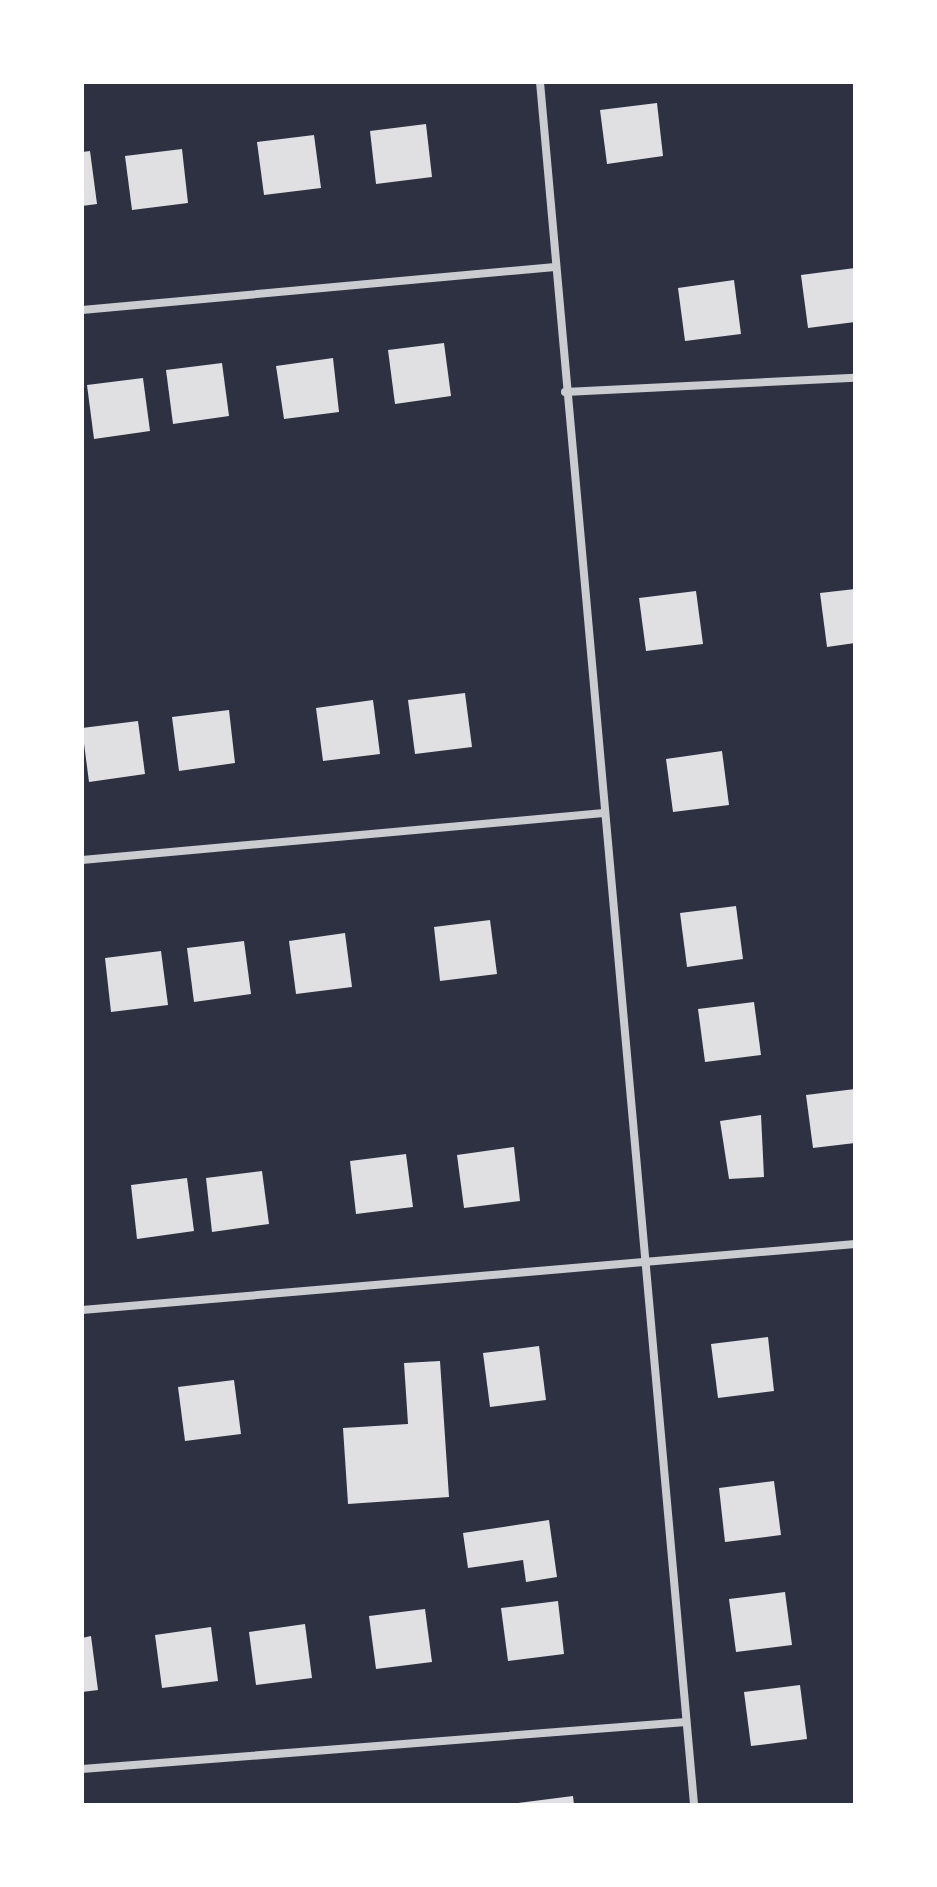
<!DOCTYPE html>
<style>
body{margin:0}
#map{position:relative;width:937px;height:1887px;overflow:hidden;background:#2d3142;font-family:"PT Sans",sans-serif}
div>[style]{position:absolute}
.building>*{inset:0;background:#e0e0e3}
.minor>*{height:8px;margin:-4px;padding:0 4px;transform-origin:4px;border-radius:4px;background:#caccd0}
span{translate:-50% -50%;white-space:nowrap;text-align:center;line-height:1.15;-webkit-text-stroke:6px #fff;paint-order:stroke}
.frame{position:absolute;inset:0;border:84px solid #fff;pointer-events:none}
</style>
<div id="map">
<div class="building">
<div style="clip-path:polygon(657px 103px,663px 156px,607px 164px,600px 110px)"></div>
<div style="clip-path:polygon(426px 124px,432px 177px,376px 184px,370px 131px)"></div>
<div style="clip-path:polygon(314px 135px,321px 188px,264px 195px,257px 142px)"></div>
<div style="clip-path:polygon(182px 149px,188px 203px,132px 210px,125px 156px)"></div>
<div style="clip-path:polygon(90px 151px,97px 204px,82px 206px,82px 152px)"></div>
<div style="clip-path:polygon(855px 268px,855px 322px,808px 328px,801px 275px)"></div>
<div style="clip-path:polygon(734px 280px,741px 334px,685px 341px,678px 288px)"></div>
<div style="clip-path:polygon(444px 343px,451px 396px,395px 404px,388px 350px)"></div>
<div style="clip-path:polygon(333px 358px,339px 412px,284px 419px,276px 366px)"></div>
<div style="clip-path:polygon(222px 363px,229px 416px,173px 424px,166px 370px)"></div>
<div style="clip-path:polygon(143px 378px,150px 431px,94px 439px,87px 385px)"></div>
<div style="clip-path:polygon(855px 589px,855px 643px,827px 647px,820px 593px)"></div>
<div style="clip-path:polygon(696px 591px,703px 644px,646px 651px,639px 598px)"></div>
<div style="clip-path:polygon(465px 693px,472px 747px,415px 754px,408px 700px)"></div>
<div style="clip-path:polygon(373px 700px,380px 754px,323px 761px,316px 708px)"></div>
<div style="clip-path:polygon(229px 710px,235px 763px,179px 771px,172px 717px)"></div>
<div style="clip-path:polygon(138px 721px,145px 774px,89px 782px,82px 728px)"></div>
<div style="clip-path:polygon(722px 751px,729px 805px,673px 812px,666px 759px)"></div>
<div style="clip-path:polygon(736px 906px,743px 959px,687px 967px,680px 913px)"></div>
<div style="clip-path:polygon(490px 920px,497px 974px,440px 981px,434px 927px)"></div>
<div style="clip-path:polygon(345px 933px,352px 987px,296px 994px,289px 941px)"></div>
<div style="clip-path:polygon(244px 941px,251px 994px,194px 1002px,187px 948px)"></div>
<div style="clip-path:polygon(161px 951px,168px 1005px,111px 1012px,105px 958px)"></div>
<div style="clip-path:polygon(754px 1002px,761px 1055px,705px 1062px,698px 1009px)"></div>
<div style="clip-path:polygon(855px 1089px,855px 1143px,813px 1148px,806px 1095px)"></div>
<div style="clip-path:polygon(761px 1115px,764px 1177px,729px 1179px,720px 1121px)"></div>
<div style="clip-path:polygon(514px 1147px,520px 1201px,464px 1208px,457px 1155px)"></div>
<div style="clip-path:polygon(406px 1154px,413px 1207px,356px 1214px,350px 1161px)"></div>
<div style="clip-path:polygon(262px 1171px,269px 1224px,212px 1232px,206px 1178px)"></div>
<div style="clip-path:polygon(187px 1178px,194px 1231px,137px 1239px,131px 1185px)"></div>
<div style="clip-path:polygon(768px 1337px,774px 1391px,718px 1398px,711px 1344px)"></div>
<div style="clip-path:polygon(539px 1346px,546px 1400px,490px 1407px,483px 1353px)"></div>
<div style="clip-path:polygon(440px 1361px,449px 1497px,348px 1504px,343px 1428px,408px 1424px,404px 1363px)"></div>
<div style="clip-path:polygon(234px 1380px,241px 1434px,185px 1441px,178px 1387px)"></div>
<div style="clip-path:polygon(774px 1481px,781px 1535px,725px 1542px,719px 1488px)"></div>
<div style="clip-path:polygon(549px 1520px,557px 1577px,526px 1582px,523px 1560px,468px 1568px,463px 1533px)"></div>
<div style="clip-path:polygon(785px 1592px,792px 1645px,736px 1652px,729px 1599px)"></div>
<div style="clip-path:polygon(558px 1601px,564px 1654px,508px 1661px,501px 1608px)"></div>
<div style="clip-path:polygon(425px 1609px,432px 1662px,376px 1669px,369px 1616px)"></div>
<div style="clip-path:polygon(305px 1624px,312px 1678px,256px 1685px,249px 1632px)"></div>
<div style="clip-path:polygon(211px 1627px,218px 1681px,162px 1688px,155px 1635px)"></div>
<div style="clip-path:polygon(91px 1636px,98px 1690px,82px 1692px,82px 1638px)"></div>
<div style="clip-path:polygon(800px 1685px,807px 1739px,751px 1746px,744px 1692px)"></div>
<div style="clip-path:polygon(573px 1796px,574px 1805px,519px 1805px,518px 1803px)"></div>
</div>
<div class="minor">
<div style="left:540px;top:82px;width:1730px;rotate:84.89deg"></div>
<div style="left:82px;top:310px;width:475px;rotate:-5.2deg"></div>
<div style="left:565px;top:392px;width:290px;rotate:-2.8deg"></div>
<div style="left:82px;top:860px;width:524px;rotate:-5.14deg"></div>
<div style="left:82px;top:1310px;width:776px;rotate:-4.88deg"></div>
<div style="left:82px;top:1769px;width:606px;rotate:-4.45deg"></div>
</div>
<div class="frame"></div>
</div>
